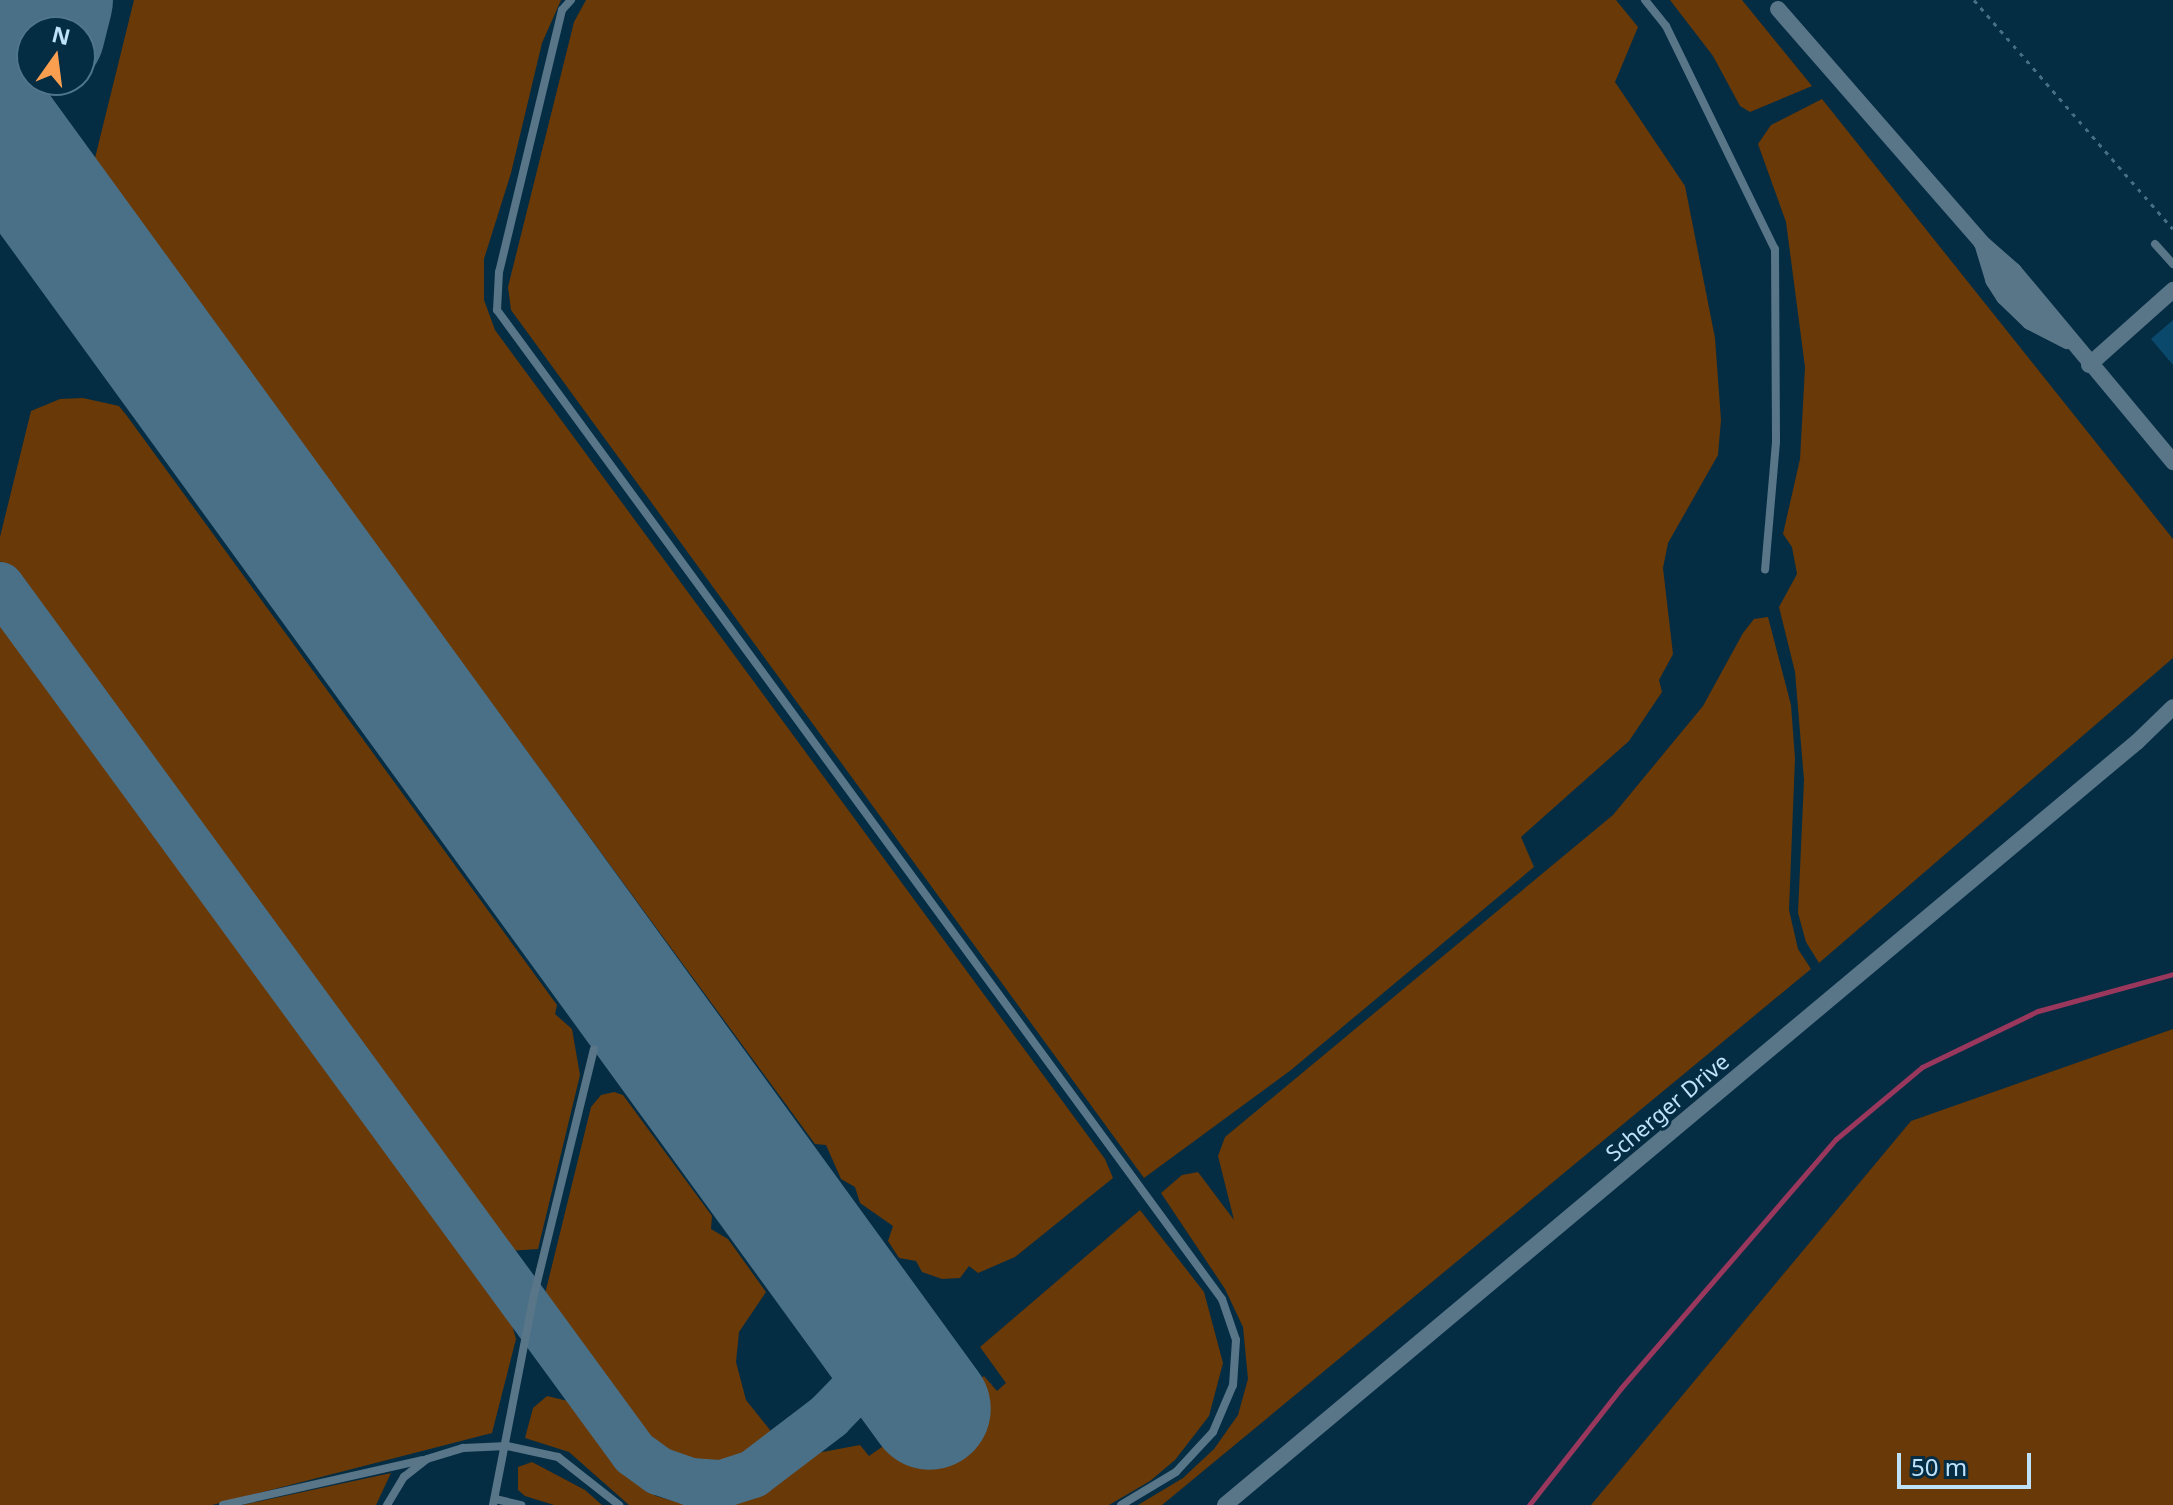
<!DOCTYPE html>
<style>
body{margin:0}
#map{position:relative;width:2173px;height:1505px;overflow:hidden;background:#042c43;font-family:"Noto Sans",sans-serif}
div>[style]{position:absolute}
.green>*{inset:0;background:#693907}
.stream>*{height:5px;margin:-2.5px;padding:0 2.5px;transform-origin:2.5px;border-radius:2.5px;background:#9a375d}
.taxiway>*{height:48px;margin:-24px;padding:0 24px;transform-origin:24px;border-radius:24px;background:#4a7088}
.runway>*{height:122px;margin:-61px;padding:0 61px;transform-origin:61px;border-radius:61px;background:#4a7088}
.building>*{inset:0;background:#0a496b}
.path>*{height:3px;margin-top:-1.5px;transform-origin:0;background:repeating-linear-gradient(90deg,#486e86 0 4px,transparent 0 10px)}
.service>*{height:8px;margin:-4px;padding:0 4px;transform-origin:4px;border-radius:4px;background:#597588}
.minor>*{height:16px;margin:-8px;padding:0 8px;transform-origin:8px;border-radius:8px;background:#597588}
span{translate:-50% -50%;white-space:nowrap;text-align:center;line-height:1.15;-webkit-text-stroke:6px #042c43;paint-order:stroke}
.street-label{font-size:22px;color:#bfe2fb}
.north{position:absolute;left:16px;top:16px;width:80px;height:80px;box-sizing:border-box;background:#042c43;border:2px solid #4f758d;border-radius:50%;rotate:14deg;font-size:22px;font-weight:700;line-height:32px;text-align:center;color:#bfe2fb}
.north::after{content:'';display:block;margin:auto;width:28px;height:36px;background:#fa9f4f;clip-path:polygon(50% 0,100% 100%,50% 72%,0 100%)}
.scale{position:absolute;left:1897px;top:1453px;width:134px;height:36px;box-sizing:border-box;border:4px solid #bfe2fb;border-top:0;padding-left:10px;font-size:24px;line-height:28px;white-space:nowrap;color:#bfe2fb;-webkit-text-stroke:6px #042c43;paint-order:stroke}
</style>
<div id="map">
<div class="green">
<div style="clip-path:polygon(134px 0,561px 0,542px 43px,511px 173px,484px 259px,484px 300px,495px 330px,1105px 1159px,1113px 1178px,1015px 1257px,978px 1273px,969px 1266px,960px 1278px,942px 1279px,922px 1272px,916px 1261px,899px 1258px,888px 1241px,893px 1226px,860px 1203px,855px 1187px,841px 1179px,826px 1145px,815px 1144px,94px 162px)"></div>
<div style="clip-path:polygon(586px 0,1616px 0,1638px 27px,1615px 82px,1685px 186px,1715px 338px,1721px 420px,1718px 455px,1668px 543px,1663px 568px,1673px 654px,1659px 680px,1662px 692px,1629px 741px,1521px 837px,1534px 867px,1291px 1070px,1144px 1178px,511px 310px,508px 287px,574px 22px)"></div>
<div style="clip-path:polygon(1670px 0,1742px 0,1812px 86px,1750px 112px,1740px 106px,1713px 56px)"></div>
<div style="clip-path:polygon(1822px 99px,2173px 539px,2173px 658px,1819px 963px,1806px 942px,1798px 913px,1804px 780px,1795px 672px,1779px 607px,1797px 574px,1792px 547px,1783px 534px,1800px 459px,1805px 367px,1786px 222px,1758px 144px,1771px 125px)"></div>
<div style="clip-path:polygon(83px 398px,119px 406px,127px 416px,557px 1005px,555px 1014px,572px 1029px,580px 1075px,538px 1249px,506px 1251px,171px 795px,170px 782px,163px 785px,0 561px,0 537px,31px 411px,60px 399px)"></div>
<div style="clip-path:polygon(1768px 617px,1791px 705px,1795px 758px,1789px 910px,1798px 949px,1811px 969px,1162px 1505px,1138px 1505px,1183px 1478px,1214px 1449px,1238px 1415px,1248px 1379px,1243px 1327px,1225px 1289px,1161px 1193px,1182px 1175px,1198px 1172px,1234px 1220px,1218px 1156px,1225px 1137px,1613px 815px,1703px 706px,1743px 633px,1754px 619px)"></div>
<div style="clip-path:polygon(0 624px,512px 1325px,516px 1339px,492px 1433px,212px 1505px,0 1505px)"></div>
<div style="clip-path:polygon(2173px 1029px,2173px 1505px,1591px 1505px,1911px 1121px)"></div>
<div style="clip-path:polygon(614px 1092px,623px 1095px,712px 1216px,711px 1229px,728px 1239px,766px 1292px,739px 1332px,736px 1362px,746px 1400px,774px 1435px,757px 1451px,729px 1466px,688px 1467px,654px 1450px,543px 1302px,591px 1107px,601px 1095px)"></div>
<div style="clip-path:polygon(1140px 1210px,1204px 1292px,1223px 1363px,1209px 1416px,1175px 1460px,1150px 1481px,1109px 1505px,721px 1505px,772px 1487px,817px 1453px,860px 1445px,869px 1456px,984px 1376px,997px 1391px,1006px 1383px,980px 1347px)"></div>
<div style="clip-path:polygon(547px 1396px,568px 1401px,628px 1478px,656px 1496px,687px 1505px,629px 1505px,569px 1452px,525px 1438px,533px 1408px)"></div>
<div style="clip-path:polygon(532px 1462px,585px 1490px,602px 1505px,554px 1505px,525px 1496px,518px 1490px,518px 1467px)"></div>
<div style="clip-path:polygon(391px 1473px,376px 1505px,242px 1505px)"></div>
</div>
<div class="stream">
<div style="left:1529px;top:1505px;width:149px;rotate:-51.8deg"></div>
<div style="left:1621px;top:1388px;width:329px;rotate:-49.2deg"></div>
<div style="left:1836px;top:1139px;width:112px;rotate:-39.9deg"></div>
<div style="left:1922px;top:1067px;width:129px;rotate:-25.8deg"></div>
<div style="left:2038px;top:1011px;width:140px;rotate:-15.3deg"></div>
</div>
<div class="taxiway">
<div style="left:0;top:61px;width:46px;rotate:-42.4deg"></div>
<div style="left:34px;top:30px;width:32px;rotate:-58deg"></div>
<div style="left:0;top:586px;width:1074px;rotate:53.82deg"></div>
<div style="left:634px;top:1453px;width:31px;rotate:36deg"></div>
<div style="left:659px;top:1471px;width:34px;rotate:19deg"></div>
<div style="left:691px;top:1482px;width:31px;rotate:4deg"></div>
<div style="left:722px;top:1484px;width:33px;rotate:-18deg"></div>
<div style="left:753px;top:1474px;width:96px;rotate:-37.3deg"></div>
<div style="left:829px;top:1416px;width:47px;rotate:-45.9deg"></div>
<div style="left:862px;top:1382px;width:28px;rotate:-77deg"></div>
<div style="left:868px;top:1355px;width:39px;rotate:-100deg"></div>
</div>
<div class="runway">
<div style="left:44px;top:32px;width:33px;rotate:-76deg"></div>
<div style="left:0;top:130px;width:1581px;rotate:53.98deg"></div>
</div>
<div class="building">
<div style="clip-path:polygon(2173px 320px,2173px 365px,2151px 339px)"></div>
</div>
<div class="path">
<div style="left:1974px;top:0;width:303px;rotate:49deg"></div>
</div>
<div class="service">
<div style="left:571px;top:0;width:13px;rotate:132deg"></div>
<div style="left:562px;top:10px;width:269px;rotate:103.5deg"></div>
<div style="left:499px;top:272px;width:38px;rotate:93deg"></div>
<div style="left:497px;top:310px;width:1226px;rotate:53.76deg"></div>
<div style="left:1222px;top:1299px;width:43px;rotate:71.1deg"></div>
<div style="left:1236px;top:1340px;width:45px;rotate:93.8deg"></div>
<div style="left:1233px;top:1385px;width:51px;rotate:113.1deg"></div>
<div style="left:1213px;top:1432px;width:54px;rotate:132.8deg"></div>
<div style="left:1176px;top:1472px;width:64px;rotate:149deg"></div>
<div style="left:1645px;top:0;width:33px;rotate:51deg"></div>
<div style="left:1666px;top:26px;width:248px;rotate:64deg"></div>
<div style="left:1775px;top:249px;width:193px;rotate:89.7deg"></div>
<div style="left:1776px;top:442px;width:128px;rotate:94.9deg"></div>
<div style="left:2155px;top:244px;width:27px;rotate:48deg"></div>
<div style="left:495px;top:1499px;width:27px;rotate:13deg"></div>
<div style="left:223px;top:1505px;width:204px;rotate:-12.7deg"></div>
<div style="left:387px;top:1505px;width:33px;rotate:-59deg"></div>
<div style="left:404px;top:1477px;width:29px;rotate:-38deg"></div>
<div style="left:427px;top:1459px;width:38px;rotate:-17deg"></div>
<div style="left:463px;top:1448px;width:44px;rotate:-2.6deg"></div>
<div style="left:507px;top:1446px;width:52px;rotate:12.2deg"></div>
<div style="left:558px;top:1457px;width:78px;rotate:38.2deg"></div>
<div style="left:493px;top:1505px;width:210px;rotate:-79deg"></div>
<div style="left:533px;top:1299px;width:257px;rotate:-76.3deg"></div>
</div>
<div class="minor">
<div style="left:1778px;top:9px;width:309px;rotate:48.9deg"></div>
<div style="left:1981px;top:242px;width:44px;rotate:41.3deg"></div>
<div style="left:2014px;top:271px;width:249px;rotate:50.2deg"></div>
<div style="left:1982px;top:243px;width:39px;rotate:73deg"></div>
<div style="left:1993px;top:280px;width:20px;rotate:57deg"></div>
<div style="left:2004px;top:297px;width:36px;rotate:44deg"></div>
<div style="left:2030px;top:322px;width:42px;rotate:27.2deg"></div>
<div style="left:1993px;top:260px;width:76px;rotate:49.8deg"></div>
<div style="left:2089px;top:365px;width:113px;rotate:-41.8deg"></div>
<div style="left:1225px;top:1505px;width:1189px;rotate:-39.92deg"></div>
<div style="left:2137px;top:742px;width:50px;rotate:-44.2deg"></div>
</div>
<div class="street-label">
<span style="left:1667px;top:1107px;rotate:-40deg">Scherger Drive</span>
</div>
<div class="north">N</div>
<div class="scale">50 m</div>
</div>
